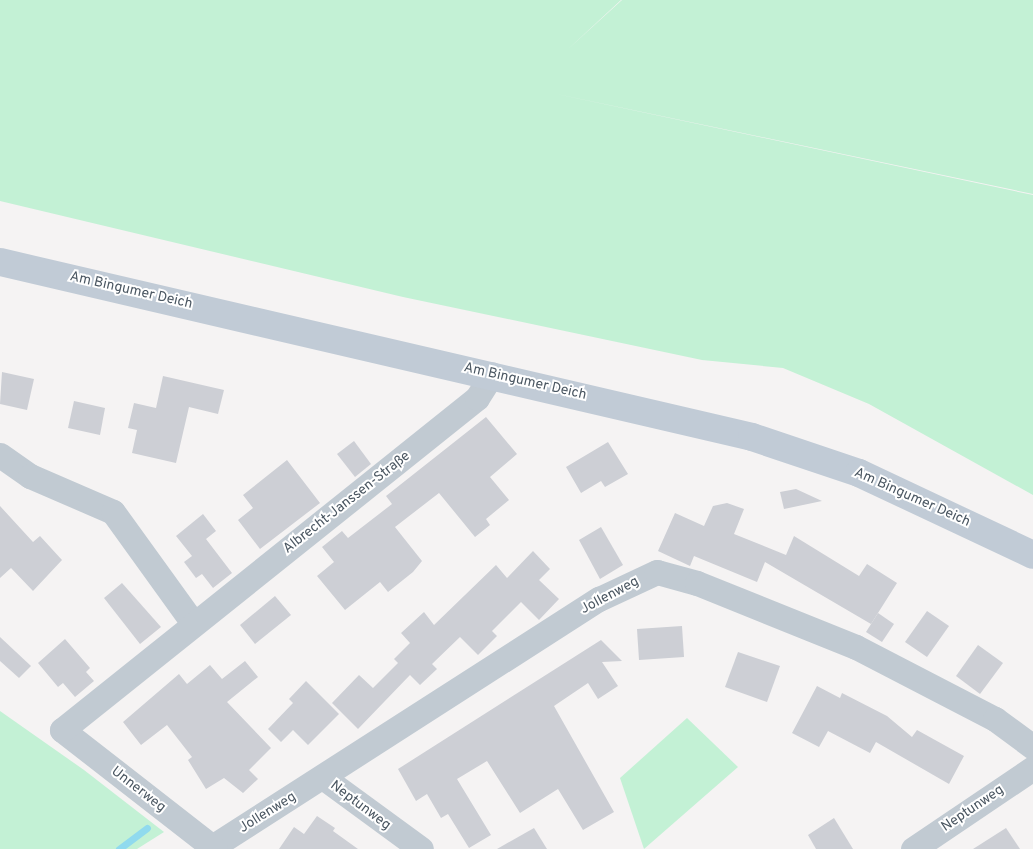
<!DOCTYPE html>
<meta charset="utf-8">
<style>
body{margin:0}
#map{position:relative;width:1033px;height:849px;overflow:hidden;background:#f5f3f3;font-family:Overpass,sans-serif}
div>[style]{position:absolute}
.green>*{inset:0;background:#c3f1d5}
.stream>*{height:7px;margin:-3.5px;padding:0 3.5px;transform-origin:3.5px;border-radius:3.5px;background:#90daee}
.building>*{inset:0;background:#cdcfd5}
.minor>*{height:25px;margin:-12.5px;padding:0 12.5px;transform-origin:12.5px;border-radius:12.5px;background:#c1cad2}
.secondary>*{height:28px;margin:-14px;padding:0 14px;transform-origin:14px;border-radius:14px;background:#c1cbd6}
span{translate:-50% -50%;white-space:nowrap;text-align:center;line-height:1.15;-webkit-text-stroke:4px #fff;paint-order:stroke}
.street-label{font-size:14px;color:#4a5661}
</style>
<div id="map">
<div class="green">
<div style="clip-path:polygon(0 0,621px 0,566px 51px,622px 0,1033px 0,1033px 194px,547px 92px,1033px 195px,1033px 495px,869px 404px,783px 368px,702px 360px,403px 297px,0 201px)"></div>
<div style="clip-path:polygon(0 711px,84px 770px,164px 832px,137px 849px,0 849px)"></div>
<div style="clip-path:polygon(687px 718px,738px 767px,644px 849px,620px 778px)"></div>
</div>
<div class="stream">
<div style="left:119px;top:849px;width:35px;rotate:-37deg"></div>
</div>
<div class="building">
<div style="clip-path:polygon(2px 372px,34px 379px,27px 410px,0 404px)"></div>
<div style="clip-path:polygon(163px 376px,224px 390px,218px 414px,189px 407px,176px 463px,132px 453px,137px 430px,128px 428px,134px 403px,156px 408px)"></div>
<div style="clip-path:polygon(74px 401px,105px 408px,100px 435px,68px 428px)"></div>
<div style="clip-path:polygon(486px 417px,517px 454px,490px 477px,509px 500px,486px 519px,490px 525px,475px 537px,439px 493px,395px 527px,422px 561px,413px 572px,388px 592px,380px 582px,345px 610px,317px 576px,334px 562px,322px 547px,342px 531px,348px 538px,392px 504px,386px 496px)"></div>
<div style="clip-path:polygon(354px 441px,371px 464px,355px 477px,337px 454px)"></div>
<div style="clip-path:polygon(608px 442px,628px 474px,605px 487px,601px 481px,581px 493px,566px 467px)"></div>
<div style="clip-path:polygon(287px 460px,320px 503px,260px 549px,238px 520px,253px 508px,243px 495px)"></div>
<div style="clip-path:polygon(796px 489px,822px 501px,784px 509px,780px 492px)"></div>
<div style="clip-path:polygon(727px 503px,744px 509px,734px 534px,786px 555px,794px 536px,859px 576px,867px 564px,897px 583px,871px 624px,765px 562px,757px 582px,694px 556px,690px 566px,658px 551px,675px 513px,704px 526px,713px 506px)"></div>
<div style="clip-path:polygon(0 506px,33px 542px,40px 536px,62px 560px,33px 591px,11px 568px,0 578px)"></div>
<div style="clip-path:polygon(203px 514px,216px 531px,206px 539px,232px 573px,213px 588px,202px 574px,196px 578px,184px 562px,192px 556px,176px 536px)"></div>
<div style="clip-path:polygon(601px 527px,623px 565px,600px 579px,579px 540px)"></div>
<div style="clip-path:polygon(533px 551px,550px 569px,539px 580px,559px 599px,539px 620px,521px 602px,492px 631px,497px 636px,478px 655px,460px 637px,432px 664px,437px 669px,420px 685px,410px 675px,358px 729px,332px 703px,359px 675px,373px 688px,398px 663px,394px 659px,410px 643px,401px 633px,424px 612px,434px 625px,496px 565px,507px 578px)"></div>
<div style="clip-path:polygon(122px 583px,161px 627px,140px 644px,104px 598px)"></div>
<div style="clip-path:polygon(275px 596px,291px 615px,255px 644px,240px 625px)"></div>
<div style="clip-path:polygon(927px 611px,949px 626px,927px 657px,905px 642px)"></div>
<div style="clip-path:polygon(878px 613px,894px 624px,882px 642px,866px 632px)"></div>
<div style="clip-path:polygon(682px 626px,684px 657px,639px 660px,637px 629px)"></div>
<div style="clip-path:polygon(0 637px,31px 666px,19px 678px,0 661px)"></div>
<div style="clip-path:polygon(65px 639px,90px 668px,86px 672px,94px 681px,75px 697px,63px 683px,58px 687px,38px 663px)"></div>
<div style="clip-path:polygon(601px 640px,622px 661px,602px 662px,618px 686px,598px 699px,588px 683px,554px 706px,614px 812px,583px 830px,558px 789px,520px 813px,487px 761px,457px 779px,491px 835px,469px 848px,448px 814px,441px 818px,427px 794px,416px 801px,398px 769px)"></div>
<div style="clip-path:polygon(978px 645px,1003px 663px,980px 694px,956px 676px)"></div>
<div style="clip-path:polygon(738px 652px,780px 666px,767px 702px,725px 687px)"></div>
<div style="clip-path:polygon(245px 661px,258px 677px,227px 702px,271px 748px,249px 770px,258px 779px,243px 793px,224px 778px,206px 789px,188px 760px,192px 757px,167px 725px,141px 745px,123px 722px,179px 674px,187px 684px,210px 665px,222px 679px)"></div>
<div style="clip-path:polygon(306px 681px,339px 714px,308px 745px,293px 730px,281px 742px,268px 729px,293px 703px,289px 699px)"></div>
<div style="clip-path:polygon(817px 686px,840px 698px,842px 693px,887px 716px,912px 737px,917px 730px,964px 756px,949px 784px,876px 742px,870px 753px,828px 731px,819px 747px,792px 733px)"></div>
<div style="clip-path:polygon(317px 816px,335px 828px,333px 831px,358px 849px,279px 849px,294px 827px,304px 834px)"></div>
<div style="clip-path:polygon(834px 818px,853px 849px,816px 849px,808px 835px)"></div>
<div style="clip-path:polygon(534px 828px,547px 849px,497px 849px)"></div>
<div style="clip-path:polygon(1006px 828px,1020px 849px,973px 849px)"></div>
</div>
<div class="minor">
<div style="left:0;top:455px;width:37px;rotate:35deg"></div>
<div style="left:30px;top:476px;width:90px;rotate:23.4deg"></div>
<div style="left:113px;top:512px;width:137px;rotate:54.2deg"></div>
<div style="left:324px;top:778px;width:120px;rotate:36.2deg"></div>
<div style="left:212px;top:847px;width:460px;rotate:-32.7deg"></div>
<div style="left:599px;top:599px;width:64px;rotate:-25deg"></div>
<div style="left:657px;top:572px;width:41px;rotate:15.4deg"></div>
<div style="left:697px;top:583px;width:171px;rotate:21.9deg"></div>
<div style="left:856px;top:647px;width:157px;rotate:27.4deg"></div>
<div style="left:995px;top:719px;width:47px;rotate:36.4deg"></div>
<div style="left:215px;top:849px;width:194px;rotate:-142.1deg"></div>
<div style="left:62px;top:730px;width:531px;rotate:-38.66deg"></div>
<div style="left:477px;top:398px;width:28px;rotate:-58deg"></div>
<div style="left:913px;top:849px;width:145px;rotate:-34deg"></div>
</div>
<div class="secondary">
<div style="left:0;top:262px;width:772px;rotate:13.1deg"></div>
<div style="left:752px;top:437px;width:113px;rotate:18.6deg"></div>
<div style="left:859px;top:473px;width:192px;rotate:25.2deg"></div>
</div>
<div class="street-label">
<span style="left:131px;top:291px;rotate:13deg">Am Bingumer Deich</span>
<span style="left:525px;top:382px;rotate:13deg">Am Bingumer Deich</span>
<span style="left:912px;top:498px;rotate:24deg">Am Bingumer Deich</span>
<span style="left:347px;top:503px;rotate:-38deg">Albrecht-Janssen-Straße</span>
<span style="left:610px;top:596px;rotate:-28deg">Jollenweg</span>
<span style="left:138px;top:790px;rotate:38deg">Unnerweg</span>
<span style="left:360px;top:806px;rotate:37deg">Neptunweg</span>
<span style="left:973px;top:809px;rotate:-34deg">Neptunweg</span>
<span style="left:268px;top:813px;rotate:-32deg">Jollenweg</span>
</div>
</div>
